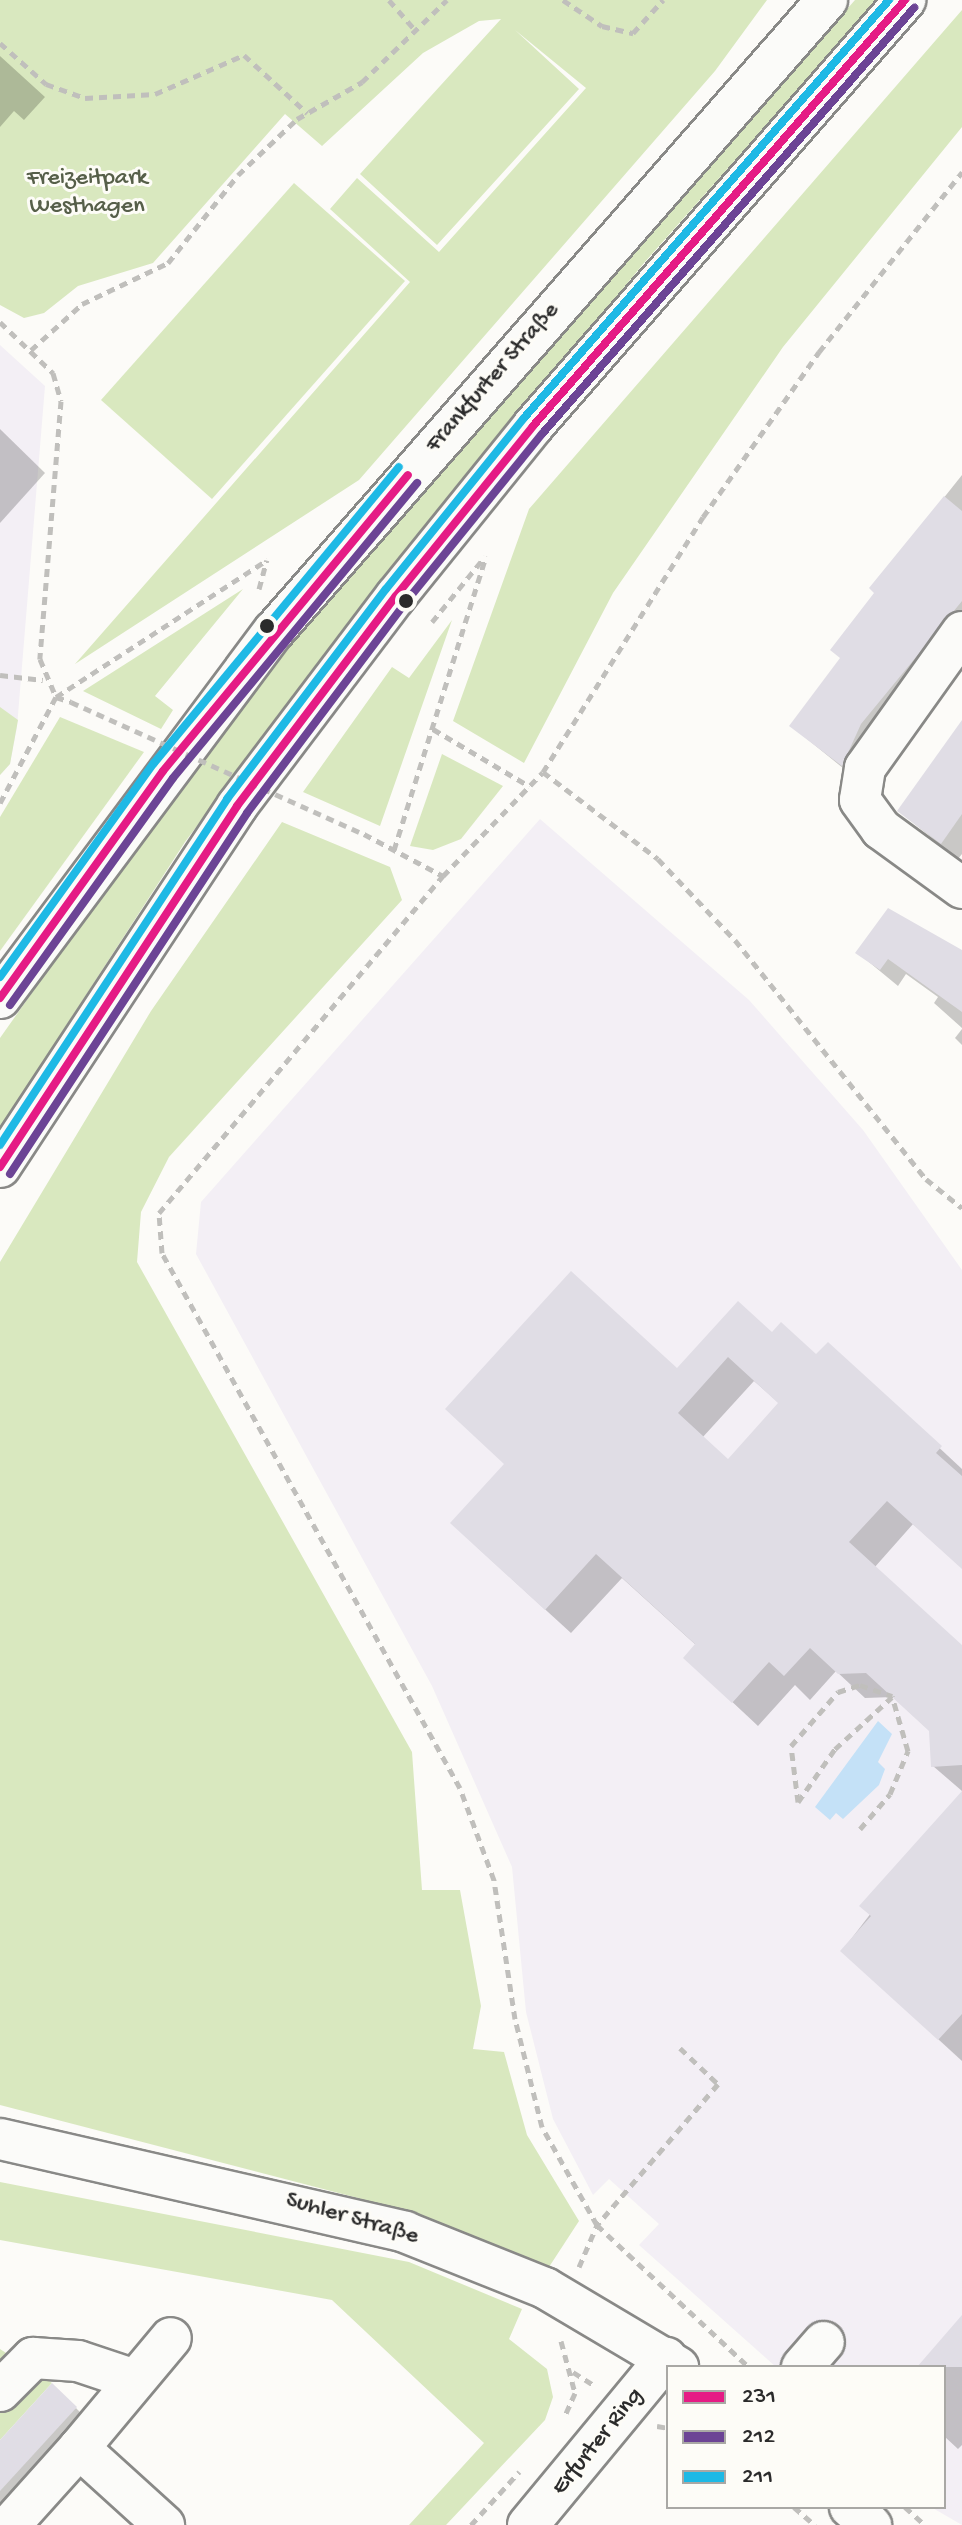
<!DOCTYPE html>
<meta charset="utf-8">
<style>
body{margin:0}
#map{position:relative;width:962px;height:2525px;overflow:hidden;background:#fcfbf8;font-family:"Gochi Hand",sans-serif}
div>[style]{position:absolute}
.built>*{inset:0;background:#f3eff5}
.green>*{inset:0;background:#d9e8bf}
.water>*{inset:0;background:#c4e1f7}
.shadow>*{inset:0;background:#0003}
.building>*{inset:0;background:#e0dde5}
.path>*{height:5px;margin-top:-2.5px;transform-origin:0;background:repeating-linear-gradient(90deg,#c0bfbc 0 8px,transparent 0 14px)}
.roads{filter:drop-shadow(2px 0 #898987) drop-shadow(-2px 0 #898987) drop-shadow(0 2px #898987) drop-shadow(0 -2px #898987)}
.minor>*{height:40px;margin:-20px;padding:0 20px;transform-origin:20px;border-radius:20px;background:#fbfbf9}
.path-bridge>*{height:5px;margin-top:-2.5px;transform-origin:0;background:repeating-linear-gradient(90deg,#c0bfbc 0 8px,transparent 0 14px)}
.bus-1>*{height:8px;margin:-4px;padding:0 4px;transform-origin:4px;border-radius:4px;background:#e51b85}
.bus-2>*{height:8px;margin:-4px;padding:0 4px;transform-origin:4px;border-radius:4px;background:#6c4495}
.bus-3>*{height:8px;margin:-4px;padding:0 4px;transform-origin:4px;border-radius:4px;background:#1eb9e5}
.dots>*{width:22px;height:22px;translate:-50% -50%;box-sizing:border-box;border:4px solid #fdfcf7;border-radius:50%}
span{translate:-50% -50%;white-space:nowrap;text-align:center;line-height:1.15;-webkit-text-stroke:6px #fdfcf7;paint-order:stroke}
.park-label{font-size:24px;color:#565f49}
.street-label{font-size:24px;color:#2b2b2b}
.legend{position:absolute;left:666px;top:2365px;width:280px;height:144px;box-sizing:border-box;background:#fdfcf7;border:2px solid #a9a8a5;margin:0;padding:10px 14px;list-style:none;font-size:24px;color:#2b2b2b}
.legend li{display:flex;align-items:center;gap:16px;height:40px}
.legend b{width:40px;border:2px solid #a9a8a5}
</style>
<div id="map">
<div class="built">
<div style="clip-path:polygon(0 345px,45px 386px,17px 727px,10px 764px,0 775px)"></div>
<div style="clip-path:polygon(540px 819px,749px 1000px,863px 1130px,962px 1270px,962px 2525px,931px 2507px,944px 2507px,944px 2367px,776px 2367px,639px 2245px,659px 2224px,609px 2179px,593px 2195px,553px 2119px,526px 2012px,512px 1867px,432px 1686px,196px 1254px,201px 1202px)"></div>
</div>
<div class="green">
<div style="clip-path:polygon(0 0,767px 0,715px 71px,359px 480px,75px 664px,410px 282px,330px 209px,357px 178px,439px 252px,586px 88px,515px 30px,579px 89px,437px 245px,360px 174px,501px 19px,479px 21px,423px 53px,322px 146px,285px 114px,153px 263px,78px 286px,44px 313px,24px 318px,0 305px)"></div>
<div style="clip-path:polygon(855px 0,877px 0,644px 263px,349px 622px,185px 842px,0 1128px,0 1038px,152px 823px,322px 606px)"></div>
<div style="clip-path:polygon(962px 10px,962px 127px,783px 347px,613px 593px,524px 763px,453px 721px,529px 509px)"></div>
<div style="clip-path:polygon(294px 183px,405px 281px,212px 499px,101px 400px)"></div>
<div style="clip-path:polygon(243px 589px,155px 696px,173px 710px,161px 729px,83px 691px)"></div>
<div style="clip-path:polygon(452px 620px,380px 826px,303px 792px,392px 667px,409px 678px)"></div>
<div style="clip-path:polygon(0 707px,18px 720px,10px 764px,0 775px)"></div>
<div style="clip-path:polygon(60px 717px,144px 752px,0 951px,0 817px)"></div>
<div style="clip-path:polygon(442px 754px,503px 786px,461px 839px,433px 850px,410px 846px)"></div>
<div style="clip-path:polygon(282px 822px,390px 867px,402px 900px,169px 1157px,141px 1212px,137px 1262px,412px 1752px,422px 1890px,460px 1890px,481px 2006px,473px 2049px,504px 2052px,527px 2135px,579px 2221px,549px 2267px,404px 2210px,0 2105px,0 1262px,151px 1011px)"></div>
<div style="clip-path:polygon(0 2182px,409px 2262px,522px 2309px,509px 2339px,547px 2369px,553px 2397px,545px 2420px,446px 2525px,409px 2525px,484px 2443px,332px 2300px,0 2240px)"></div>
<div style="clip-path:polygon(0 2349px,52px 2383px,0 2440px)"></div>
</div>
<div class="water">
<div style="clip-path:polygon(878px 1721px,892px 1734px,878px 1762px,885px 1769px,879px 1785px,843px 1819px,836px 1813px,830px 1820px,815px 1807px)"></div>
</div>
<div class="shadow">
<div style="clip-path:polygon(0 56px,45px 97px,24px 120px,14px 111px,0 127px)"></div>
<div style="clip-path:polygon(0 429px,45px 473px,0 523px)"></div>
<div style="clip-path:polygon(962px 475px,962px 638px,859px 781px,791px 726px,842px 659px,876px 593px,872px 588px)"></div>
<div style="clip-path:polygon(962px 730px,962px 854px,958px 859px,900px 812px)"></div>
<div style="clip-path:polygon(858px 953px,962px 953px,962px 1028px,934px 1003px,938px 997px,906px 974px,898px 986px)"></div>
<div style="clip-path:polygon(962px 1029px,962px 1045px,955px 1038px)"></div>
<div style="clip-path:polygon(evenodd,772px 1335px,816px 1357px,828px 1344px,962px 1469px,962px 1568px,913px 1524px,874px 1568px,962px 1648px,962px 1791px,933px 1766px,931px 1732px,893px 1697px,865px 1698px,836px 1671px,810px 1700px,795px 1685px,758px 1726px,711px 1682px,697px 1646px,622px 1578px,571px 1633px,478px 1548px,677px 1371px,772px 1335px,754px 1381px,780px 1404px,728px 1461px,702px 1438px,754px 1381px)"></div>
<div style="clip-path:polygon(962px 1794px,962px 2061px,842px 1951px)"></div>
<div style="clip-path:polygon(962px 2318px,962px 2445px,958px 2449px,944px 2436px,944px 2367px,918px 2367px)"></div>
<div style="clip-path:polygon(76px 2408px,95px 2428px,0 2525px,0 2443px)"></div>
</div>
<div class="building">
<div style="clip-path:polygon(944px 496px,962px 511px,962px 601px,861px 724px,842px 766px,789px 726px,840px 658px,830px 650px,874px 593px,869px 588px)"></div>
<div style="clip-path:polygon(962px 720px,962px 814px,941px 844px,897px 811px)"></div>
<div style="clip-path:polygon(888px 908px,962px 950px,962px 1012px,888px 959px,880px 970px,855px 953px)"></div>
<div style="clip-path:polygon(evenodd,571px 1271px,677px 1368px,738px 1301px,772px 1332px,781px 1322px,816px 1354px,828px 1342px,942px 1446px,936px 1453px,962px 1476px,962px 1569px,887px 1501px,849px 1542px,962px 1645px,962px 1765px,931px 1767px,929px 1731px,866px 1673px,838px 1674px,810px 1648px,784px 1676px,769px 1662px,732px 1703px,683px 1658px,695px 1644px,596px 1554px,545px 1610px,450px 1523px,504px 1464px,445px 1409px,571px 1271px,728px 1357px,778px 1403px,728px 1459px,678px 1413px,728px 1357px)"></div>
<div style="clip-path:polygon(962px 1791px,962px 2014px,938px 2040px,840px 1951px,871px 1916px,859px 1906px)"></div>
<div style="clip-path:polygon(962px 2315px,962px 2367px,917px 2367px)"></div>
<div style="clip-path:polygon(52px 2383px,77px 2407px,0 2491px,0 2440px)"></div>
</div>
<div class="path">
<div style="left:389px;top:0;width:40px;rotate:49deg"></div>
<div style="left:563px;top:0;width:47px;rotate:33.7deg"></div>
<div style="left:602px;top:26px;width:32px;rotate:13deg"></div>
<div style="left:633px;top:33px;width:45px;rotate:-47.7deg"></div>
<div style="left:0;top:43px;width:62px;rotate:41.7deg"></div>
<div style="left:46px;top:84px;width:41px;rotate:19.7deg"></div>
<div style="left:85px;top:98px;width:70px;rotate:-3.3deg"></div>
<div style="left:155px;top:94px;width:97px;rotate:-23.7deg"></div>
<div style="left:244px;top:55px;width:86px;rotate:42.6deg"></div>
<div style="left:0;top:322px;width:74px;rotate:43.9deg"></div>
<div style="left:53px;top:373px;width:29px;rotate:74deg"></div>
<div style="left:61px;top:401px;width:259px;rotate:94.7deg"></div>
<div style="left:40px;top:659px;width:41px;rotate:67.2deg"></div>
<div style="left:56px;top:697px;width:252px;rotate:-33deg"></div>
<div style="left:31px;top:350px;width:69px;rotate:-42deg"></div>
<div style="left:82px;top:304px;width:95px;rotate:-25.5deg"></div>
<div style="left:168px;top:263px;width:112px;rotate:-51.5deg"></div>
<div style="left:238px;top:175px;width:81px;rotate:-43.5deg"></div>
<div style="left:297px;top:119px;width:75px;rotate:-29.6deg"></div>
<div style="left:362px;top:82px;width:118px;rotate:-44deg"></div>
<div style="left:259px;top:589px;width:30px;rotate:-75deg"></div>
<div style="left:432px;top:622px;width:81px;rotate:-51deg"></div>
<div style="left:0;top:675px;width:43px;rotate:6.6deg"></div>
<div style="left:433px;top:729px;width:112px;rotate:30.7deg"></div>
<div style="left:543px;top:772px;width:144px;rotate:37.1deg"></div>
<div style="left:658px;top:859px;width:112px;rotate:46.5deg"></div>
<div style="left:735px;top:940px;width:306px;rotate:51.4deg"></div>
<div style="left:926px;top:1179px;width:46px;rotate:38.9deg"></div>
<div style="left:0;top:803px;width:120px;rotate:-62.2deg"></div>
<div style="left:56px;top:697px;width:16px;rotate:18deg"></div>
<div style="left:364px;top:834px;width:89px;rotate:28deg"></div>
<div style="left:394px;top:850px;width:308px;rotate:-72.6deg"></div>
<div style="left:798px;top:1802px;width:56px;rotate:-97.1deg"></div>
<div style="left:791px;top:1746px;width:72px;rotate:-49deg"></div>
<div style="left:838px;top:1692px;width:23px;rotate:-18deg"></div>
<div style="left:860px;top:1685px;width:34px;rotate:19deg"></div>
<div style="left:798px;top:1802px;width:65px;rotate:-55.1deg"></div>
<div style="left:835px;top:1749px;width:77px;rotate:-42.4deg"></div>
<div style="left:860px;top:1829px;width:46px;rotate:-49.4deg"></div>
<div style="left:890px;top:1794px;width:47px;rotate:-67.3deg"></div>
<div style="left:908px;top:1751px;width:57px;rotate:-106.2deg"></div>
<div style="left:680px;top:2048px;width:52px;rotate:43.5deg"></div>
<div style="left:718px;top:2084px;width:186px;rotate:130.6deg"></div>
<div style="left:597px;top:2225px;width:208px;rotate:43.1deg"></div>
<div style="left:579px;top:2267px;width:46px;rotate:-66.8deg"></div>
<div style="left:597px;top:2225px;width:112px;rotate:-119.3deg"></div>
<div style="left:542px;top:2127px;width:111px;rotate:-104deg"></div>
<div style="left:515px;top:2019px;width:141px;rotate:-98.6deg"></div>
<div style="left:494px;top:1880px;width:98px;rotate:-110.3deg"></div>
<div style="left:460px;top:1788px;width:612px;rotate:-119.12deg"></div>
<div style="left:162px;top:1253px;width:40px;rotate:-94.3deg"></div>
<div style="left:159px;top:1213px;width:441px;rotate:-49.9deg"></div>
<div style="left:443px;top:876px;width:144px;rotate:-46.1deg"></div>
<div style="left:543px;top:772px;width:301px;rotate:-57.9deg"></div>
<div style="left:703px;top:517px;width:202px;rotate:-54.9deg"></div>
<div style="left:819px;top:352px;width:230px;rotate:-51.5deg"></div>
<div style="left:561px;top:2341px;width:54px;rotate:74.9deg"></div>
<div style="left:575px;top:2393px;width:27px;rotate:114deg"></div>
<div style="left:573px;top:2372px;width:26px;rotate:32deg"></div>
<div style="left:657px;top:2426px;width:11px;rotate:10deg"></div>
<div style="left:794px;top:2507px;width:28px;rotate:41deg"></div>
<div style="left:905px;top:2507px;width:27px;rotate:42deg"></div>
<div style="left:471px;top:2525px;width:72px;rotate:-47.8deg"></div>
</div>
<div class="roads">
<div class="minor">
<div style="left:962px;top:632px;width:167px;rotate:125.5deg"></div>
<div style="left:865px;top:768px;width:32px;rotate:99deg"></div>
<div style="left:860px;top:800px;width:36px;rotate:54deg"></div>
<div style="left:881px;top:829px;width:100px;rotate:36.1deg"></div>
<div style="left:0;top:998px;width:458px;rotate:-53.3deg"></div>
<div style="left:274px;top:631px;width:839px;rotate:-48.77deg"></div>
<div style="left:0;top:1167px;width:432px;rotate:-56.7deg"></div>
<div style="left:237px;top:806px;width:263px;rotate:-52.9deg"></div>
<div style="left:396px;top:596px;width:218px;rotate:-51.1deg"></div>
<div style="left:533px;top:426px;width:566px;rotate:-48.87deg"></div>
<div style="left:0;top:2139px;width:416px;rotate:12.9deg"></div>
<div style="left:405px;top:2232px;width:151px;rotate:21.8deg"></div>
<div style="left:545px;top:2288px;width:155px;rotate:30.7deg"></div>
<div style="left:802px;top:2367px;width:33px;rotate:-49deg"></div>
<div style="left:0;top:2391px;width:47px;rotate:-45deg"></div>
<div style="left:33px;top:2358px;width:45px;rotate:3.8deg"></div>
<div style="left:78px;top:2361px;width:60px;rotate:18.4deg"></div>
<div style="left:79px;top:2448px;width:143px;rotate:-50.1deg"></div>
<div style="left:850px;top:2507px;width:28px;rotate:41deg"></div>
<div style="left:10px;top:2525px;width:103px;rotate:-48.1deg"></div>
<div style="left:79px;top:2448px;width:115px;rotate:42.2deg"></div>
<div style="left:528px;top:2525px;width:217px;rotate:-50.4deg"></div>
</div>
</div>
<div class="path-bridge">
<div style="left:71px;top:702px;width:321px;rotate:24.3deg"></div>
</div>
<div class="bus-1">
<div style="left:0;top:998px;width:279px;rotate:-54.3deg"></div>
<div style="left:163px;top:771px;width:384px;rotate:-50.4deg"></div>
<div style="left:0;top:1167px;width:432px;rotate:-56.7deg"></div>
<div style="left:237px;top:806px;width:263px;rotate:-52.9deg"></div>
<div style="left:396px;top:596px;width:218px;rotate:-51.1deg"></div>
<div style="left:533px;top:426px;width:566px;rotate:-48.87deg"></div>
</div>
<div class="bus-2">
<div style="left:10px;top:1005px;width:279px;rotate:-54.3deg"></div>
<div style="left:173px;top:778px;width:383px;rotate:-50.4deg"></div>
<div style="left:10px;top:1174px;width:432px;rotate:-56.7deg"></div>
<div style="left:247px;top:813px;width:263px;rotate:-53deg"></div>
<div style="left:405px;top:603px;width:218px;rotate:-51deg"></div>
<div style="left:542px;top:434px;width:566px;rotate:-48.87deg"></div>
</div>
<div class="bus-3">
<div style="left:0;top:977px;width:264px;rotate:-54.3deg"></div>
<div style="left:154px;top:763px;width:384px;rotate:-50.4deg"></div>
<div style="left:0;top:1145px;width:414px;rotate:-56.7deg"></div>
<div style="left:227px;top:799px;width:263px;rotate:-52.9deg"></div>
<div style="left:386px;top:589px;width:220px;rotate:-51.1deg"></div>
<div style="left:524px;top:418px;width:555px;rotate:-48.87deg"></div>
</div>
<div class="dots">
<div style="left:406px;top:601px;background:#2b2b2b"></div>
<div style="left:267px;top:626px;background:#2b2b2b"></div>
</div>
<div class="park-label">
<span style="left:87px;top:193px">Freizeitpark<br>Westhagen</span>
</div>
<div class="street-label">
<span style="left:493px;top:378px;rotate:-49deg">Frankfurter Straße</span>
<span style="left:352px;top:2219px;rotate:16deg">Suhler Straße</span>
<span style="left:598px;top:2442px;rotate:-51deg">Erfurter Ring</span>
</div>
<ul class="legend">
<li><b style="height:10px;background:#e51b85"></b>231</li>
<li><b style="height:10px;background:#6c4495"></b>212</li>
<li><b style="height:10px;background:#1eb9e5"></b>211</li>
</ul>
</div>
